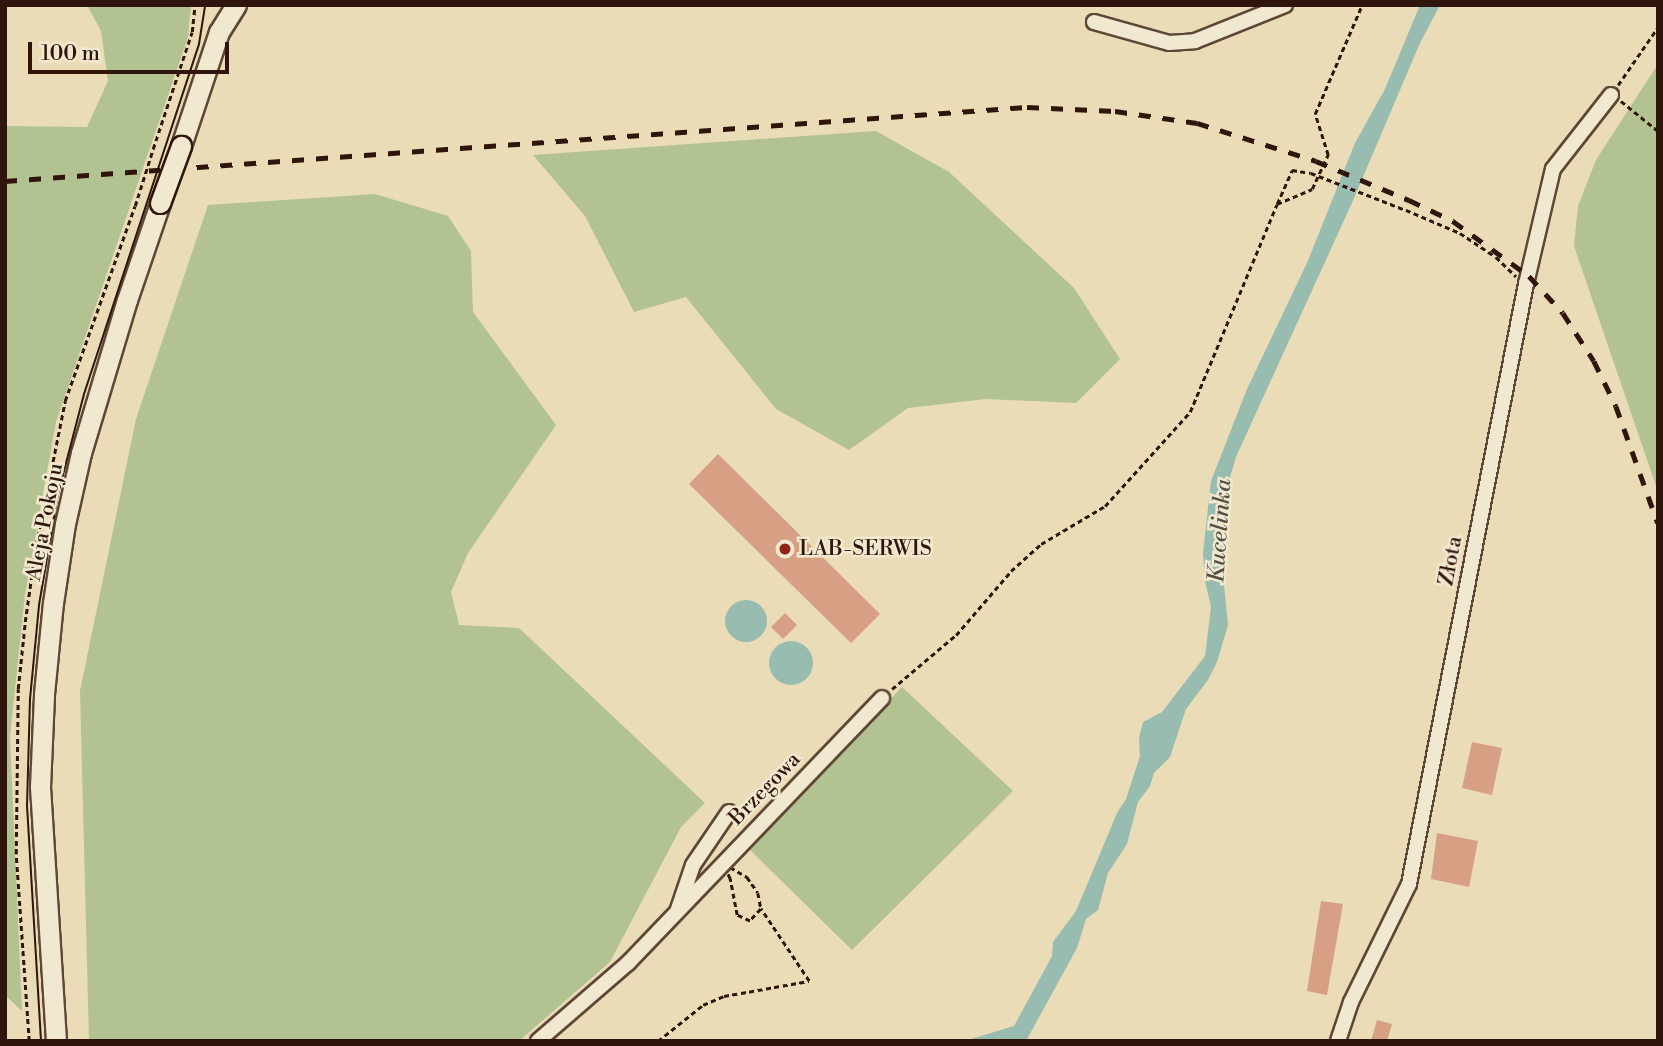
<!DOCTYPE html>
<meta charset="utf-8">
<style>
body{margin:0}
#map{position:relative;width:1663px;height:1046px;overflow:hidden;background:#eadcb6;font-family:"Libre Bodoni",serif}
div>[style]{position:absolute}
.green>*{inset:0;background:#b2c291}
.water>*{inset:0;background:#98bcaf}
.round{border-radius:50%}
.building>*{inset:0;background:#d79f83}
.path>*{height:2.5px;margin-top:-1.25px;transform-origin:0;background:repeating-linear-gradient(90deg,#2f150b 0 5px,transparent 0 8.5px)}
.roads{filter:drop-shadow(2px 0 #5e4736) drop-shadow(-2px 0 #5e4736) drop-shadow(0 2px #5e4736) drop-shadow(0 -2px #5e4736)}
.street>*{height:14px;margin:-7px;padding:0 7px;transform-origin:7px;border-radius:7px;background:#f1e8d0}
.secondary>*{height:19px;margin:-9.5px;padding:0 9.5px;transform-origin:9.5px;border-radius:9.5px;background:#f1e8d0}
.tram>*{height:2px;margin:-1px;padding:0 1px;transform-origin:1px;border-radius:1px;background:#2f150b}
.rail>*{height:4.5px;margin-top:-2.25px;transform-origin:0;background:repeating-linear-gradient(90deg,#2f150b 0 12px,transparent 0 24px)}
.path-bridge>*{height:2.5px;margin-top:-1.25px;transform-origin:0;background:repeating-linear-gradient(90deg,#2f150b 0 5px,transparent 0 8.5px)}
.bridges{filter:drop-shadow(2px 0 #2f150b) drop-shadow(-2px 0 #2f150b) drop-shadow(0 2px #2f150b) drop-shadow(0 -2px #2f150b)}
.secondary-bridge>*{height:19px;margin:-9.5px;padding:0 9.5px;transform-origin:9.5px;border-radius:9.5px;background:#f1e8d0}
.dots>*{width:19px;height:19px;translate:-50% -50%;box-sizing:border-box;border:4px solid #f1e8d0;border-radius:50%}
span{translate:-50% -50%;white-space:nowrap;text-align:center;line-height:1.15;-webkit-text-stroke:5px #f1e8d0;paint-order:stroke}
.street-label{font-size:21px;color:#2f150b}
.poi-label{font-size:21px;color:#2f150b}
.left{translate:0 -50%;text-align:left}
.water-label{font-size:23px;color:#544f44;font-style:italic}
.frame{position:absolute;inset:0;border:7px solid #2f150b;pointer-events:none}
.scale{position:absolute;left:28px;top:42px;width:201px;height:32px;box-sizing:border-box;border:4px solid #2f150b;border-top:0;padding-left:9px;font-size:21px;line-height:24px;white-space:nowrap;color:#2f150b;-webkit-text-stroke:5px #f1e8d0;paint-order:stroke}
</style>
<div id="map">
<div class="green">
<div style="clip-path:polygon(87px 5px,191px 5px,188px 37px,56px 422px,25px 594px,10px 737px,22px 1011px,5px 995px,5px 126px,87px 127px,108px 81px,101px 31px)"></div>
<div style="clip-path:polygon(1658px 64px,1658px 492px,1574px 246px,1578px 206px,1596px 160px)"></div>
<div style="clip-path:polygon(876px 131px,949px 172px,1074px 288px,1120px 359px,1076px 403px,986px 399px,908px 408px,849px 450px,776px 409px,686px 297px,634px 312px,585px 216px,533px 155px)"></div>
<div style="clip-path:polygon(375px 194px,448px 216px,471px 251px,473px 312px,556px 425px,468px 553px,451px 592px,459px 625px,519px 628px,705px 803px,681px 827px,610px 962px,519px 1041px,89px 1041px,80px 691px,136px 419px,208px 205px)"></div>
<div style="clip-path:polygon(902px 687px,1013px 791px,852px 950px,747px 847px)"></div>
</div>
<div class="water">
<div style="clip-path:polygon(1420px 5px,1440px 5px,1420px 43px,1351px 205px,1236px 457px,1227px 487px,1222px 565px,1228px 625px,1217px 662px,1208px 680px,1186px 709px,1170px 757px,1154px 773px,1150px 786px,1138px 802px,1127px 844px,1108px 873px,1098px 910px,1086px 919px,1077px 948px,1026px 1041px,946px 1041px,971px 1039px,1014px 1026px,1052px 956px,1053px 942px,1076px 911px,1117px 813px,1126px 799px,1140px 756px,1139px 738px,1143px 722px,1162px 712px,1205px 656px,1211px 607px,1205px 581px,1203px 553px,1211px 481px,1247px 389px,1307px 263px,1355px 143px,1385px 89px)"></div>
<div class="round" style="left:725px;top:600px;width:42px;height:42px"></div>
<div class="round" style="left:769px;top:641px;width:44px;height:44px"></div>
</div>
<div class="building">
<div style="clip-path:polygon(718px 454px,880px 614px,851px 643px,689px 484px)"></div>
<div style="clip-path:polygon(785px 613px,797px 625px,783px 639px,771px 627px)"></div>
<div style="clip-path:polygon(1472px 742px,1502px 748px,1492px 795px,1462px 788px)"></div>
<div style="clip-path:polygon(1437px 833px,1478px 841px,1469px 887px,1431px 879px)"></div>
<div style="clip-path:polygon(1321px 901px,1343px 904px,1327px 995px,1307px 991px)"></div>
<div style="clip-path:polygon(1377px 1020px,1392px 1024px,1387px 1041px,1371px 1041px)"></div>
</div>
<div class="path">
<div style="left:1618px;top:85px;width:70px;rotate:-55.4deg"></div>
<div style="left:1621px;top:101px;width:48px;rotate:39deg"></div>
<div style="left:153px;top:149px;width:123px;rotate:-71.6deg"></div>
<div style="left:192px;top:32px;width:27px;rotate:-84deg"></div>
<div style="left:1277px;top:204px;width:37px;rotate:-66deg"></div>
<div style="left:1292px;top:170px;width:19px;rotate:9deg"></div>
<div style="left:1406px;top:210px;width:59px;rotate:23.1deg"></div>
<div style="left:1460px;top:233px;width:43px;rotate:33.7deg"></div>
<div style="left:1496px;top:257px;width:28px;rotate:44deg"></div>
<div style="left:892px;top:689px;width:84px;rotate:-40.2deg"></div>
<div style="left:956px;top:635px;width:84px;rotate:-49.3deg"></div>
<div style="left:1011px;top:571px;width:40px;rotate:-42deg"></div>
<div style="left:1041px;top:544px;width:74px;rotate:-30.7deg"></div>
<div style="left:1105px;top:506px;width:127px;rotate:-47.9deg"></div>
<div style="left:1190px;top:412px;width:225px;rotate:-67.3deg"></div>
<div style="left:1277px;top:204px;width:38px;rotate:-23deg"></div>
<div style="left:1312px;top:189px;width:38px;rotate:-65deg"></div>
<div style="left:1328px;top:155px;width:43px;rotate:-107.6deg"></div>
<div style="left:1315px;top:114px;width:119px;rotate:-66.7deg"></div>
<div style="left:723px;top:863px;width:28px;rotate:30deg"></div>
<div style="left:747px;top:877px;width:19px;rotate:55deg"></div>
<div style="left:758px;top:893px;width:16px;rotate:79deg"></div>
<div style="left:761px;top:909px;width:16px;rotate:133deg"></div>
<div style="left:750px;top:921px;width:14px;rotate:-155deg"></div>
<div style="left:737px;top:915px;width:37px;rotate:-101deg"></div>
<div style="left:730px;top:879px;width:17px;rotate:-114deg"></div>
<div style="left:29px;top:1041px;width:187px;rotate:-94deg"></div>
<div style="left:16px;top:854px;width:165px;rotate:-89.3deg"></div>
<div style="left:18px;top:689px;width:67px;rotate:-84deg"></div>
<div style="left:25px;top:622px;width:78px;rotate:-81.9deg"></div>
<div style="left:36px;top:545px;width:147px;rotate:-78.6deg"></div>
<div style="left:65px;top:401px;width:207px;rotate:-70.3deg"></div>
<div style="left:658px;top:1041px;width:58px;rotate:-38.7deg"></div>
<div style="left:703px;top:1005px;width:23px;rotate:-23deg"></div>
<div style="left:724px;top:996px;width:86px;rotate:-10deg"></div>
<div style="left:809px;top:981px;width:87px;rotate:-123.7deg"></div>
</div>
<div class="roads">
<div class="street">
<div style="left:1094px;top:22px;width:78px;rotate:15.6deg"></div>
<div style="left:1169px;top:43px;width:26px;rotate:-4deg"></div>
<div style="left:1195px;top:41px;width:97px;rotate:-21.8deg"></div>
<div style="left:678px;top:909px;width:46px;rotate:-71.2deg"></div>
<div style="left:693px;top:865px;width:64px;rotate:-55.8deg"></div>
<div style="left:538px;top:1041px;width:119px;rotate:-40.9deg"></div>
<div style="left:628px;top:963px;width:367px;rotate:-46.2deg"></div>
<div style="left:1338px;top:1041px;width:41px;rotate:-71.6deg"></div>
<div style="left:1351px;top:1002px;width:131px;rotate:-63.8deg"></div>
<div style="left:1409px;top:884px;width:611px;rotate:-78.97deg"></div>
<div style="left:1526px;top:284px;width:118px;rotate:-76.8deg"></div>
<div style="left:1553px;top:169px;width:94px;rotate:-51.9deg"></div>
</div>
<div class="secondary">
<div style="left:181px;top:146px;width:120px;rotate:-71.6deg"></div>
<div style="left:219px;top:32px;width:32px;rotate:-58deg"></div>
<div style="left:56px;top:1041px;width:255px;rotate:-93.6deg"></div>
<div style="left:40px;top:787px;width:93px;rotate:-87.5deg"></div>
<div style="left:44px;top:694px;width:91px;rotate:-84.4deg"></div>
<div style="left:53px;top:603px;width:80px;rotate:-81.4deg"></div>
<div style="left:65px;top:524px;width:73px;rotate:-77.3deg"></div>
<div style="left:81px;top:453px;width:160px;rotate:-73.3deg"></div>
<div style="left:127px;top:300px;width:102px;rotate:-71.2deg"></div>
</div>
</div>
<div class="tram">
<div style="left:41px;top:1041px;width:235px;rotate:-93.4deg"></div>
<div style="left:27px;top:806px;width:107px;rotate:-88.4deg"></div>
<div style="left:30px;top:699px;width:94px;rotate:-84.5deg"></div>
<div style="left:39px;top:605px;width:113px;rotate:-80.3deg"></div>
<div style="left:58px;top:494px;width:103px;rotate:-75.4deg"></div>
<div style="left:84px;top:394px;width:368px;rotate:-71.8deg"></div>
<div style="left:199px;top:44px;width:39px;rotate:-81deg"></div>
</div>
<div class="rail">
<div style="left:5px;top:181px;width:1025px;rotate:-4.14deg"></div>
<div style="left:1027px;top:107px;width:88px;rotate:2.6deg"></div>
<div style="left:1115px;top:111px;width:83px;rotate:8.3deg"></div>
<div style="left:1197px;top:123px;width:125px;rotate:17.7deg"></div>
<div style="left:1316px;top:161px;width:101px;rotate:22.8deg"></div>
<div style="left:1409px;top:200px;width:49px;rotate:25.5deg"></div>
<div style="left:1453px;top:221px;width:94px;rotate:35.9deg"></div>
<div style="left:1529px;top:276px;width:50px;rotate:47.4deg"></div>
<div style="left:1563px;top:313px;width:57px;rotate:57.1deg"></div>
<div style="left:1594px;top:361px;width:50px;rotate:63.9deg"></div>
<div style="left:1616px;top:406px;width:124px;rotate:70.3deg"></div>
</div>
<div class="path-bridge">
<div style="left:1311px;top:173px;width:102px;rotate:21.3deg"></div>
<div style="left:135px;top:206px;width:60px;rotate:-72.5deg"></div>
</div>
<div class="bridges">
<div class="secondary-bridge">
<div style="left:160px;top:203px;width:61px;rotate:-69.8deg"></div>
</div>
</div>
<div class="dots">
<div style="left:785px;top:549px;background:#8f2418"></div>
</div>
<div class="street-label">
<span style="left:45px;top:522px;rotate:-79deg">Aleja Pokoju</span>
<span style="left:1451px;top:561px;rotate:-79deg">Złota</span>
<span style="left:765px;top:789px;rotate:-46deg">Brzegowa</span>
</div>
<div class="poi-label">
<span class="left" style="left:799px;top:549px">LAB-SERWIS</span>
</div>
<div class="water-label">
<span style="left:1220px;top:531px;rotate:-86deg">Kucelinka</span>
</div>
<div class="frame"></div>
<div class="scale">100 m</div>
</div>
